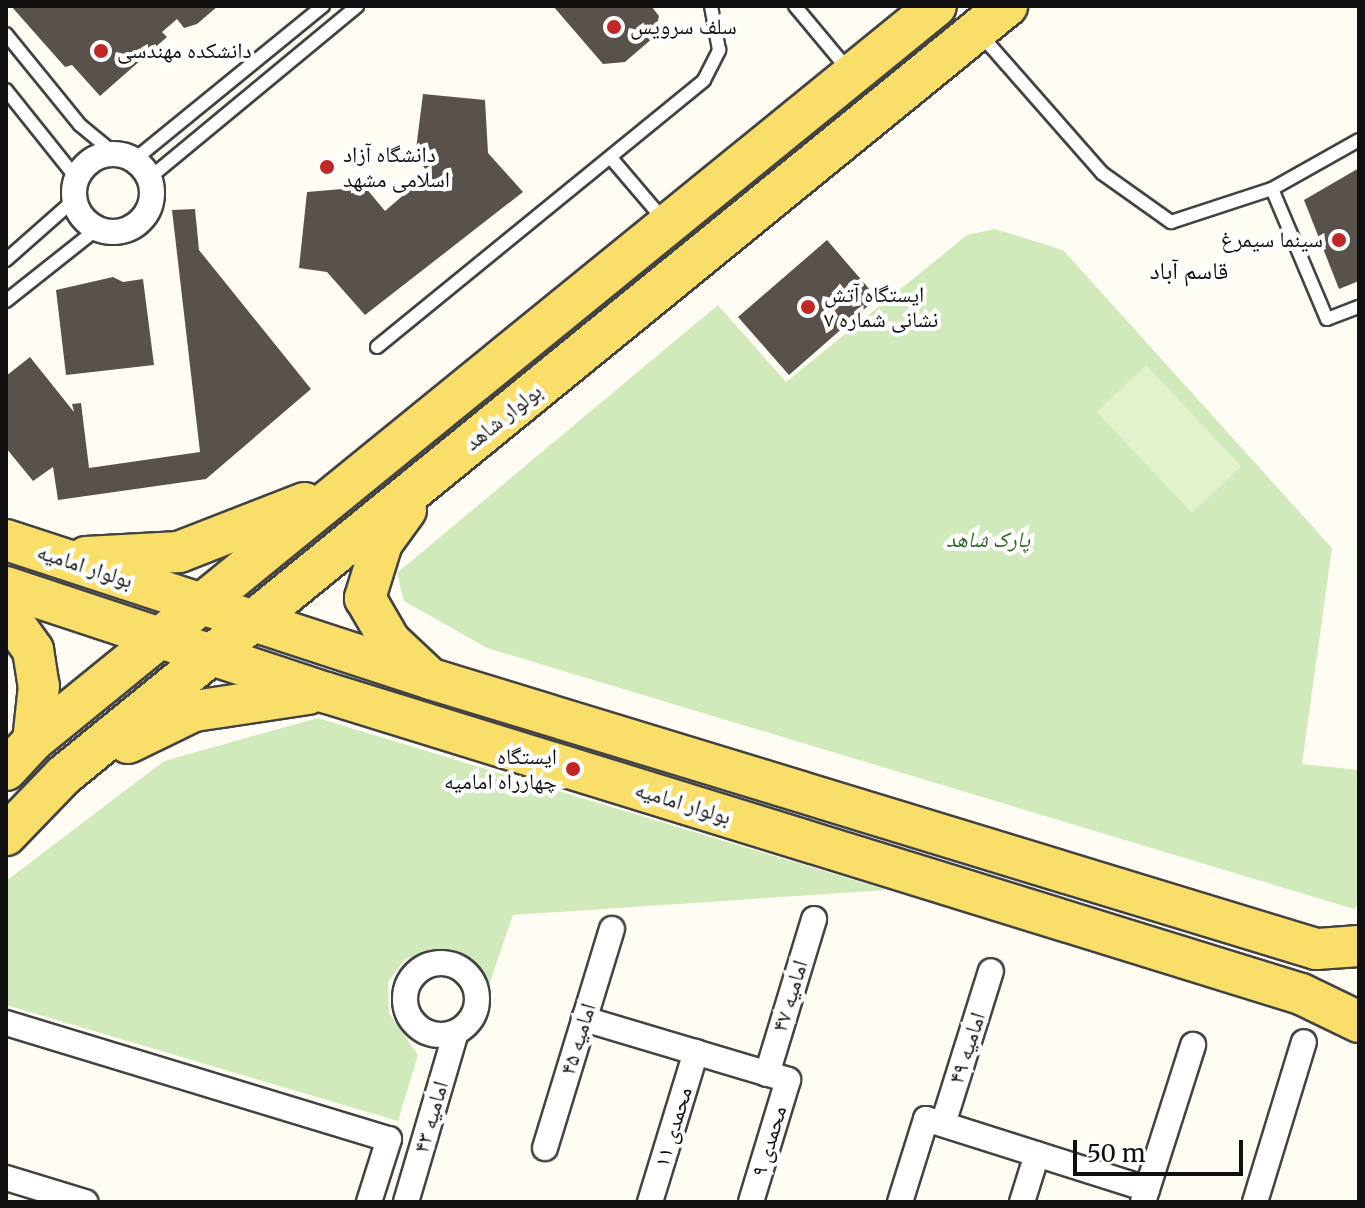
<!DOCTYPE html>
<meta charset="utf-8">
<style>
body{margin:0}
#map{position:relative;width:1365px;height:1208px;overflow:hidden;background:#fffdf3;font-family:Merriweather,"Noto Naskh Arabic",serif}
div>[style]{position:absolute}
.green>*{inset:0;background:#d1eabb}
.pitch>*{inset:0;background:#e3f1cd}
.building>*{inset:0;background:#59524c}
.roads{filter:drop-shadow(2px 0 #434343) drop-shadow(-2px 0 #434343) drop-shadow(0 2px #434343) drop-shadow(0 -2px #434343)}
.service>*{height:12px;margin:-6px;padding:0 6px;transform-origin:6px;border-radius:6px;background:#fff}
.minor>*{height:24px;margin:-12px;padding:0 12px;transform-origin:12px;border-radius:12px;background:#fff}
.minor>.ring{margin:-12px;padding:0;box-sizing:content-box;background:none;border:24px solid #fff;border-radius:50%}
.primary>*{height:40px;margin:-20px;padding:0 20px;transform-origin:20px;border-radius:20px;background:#f9de69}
.dots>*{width:22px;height:22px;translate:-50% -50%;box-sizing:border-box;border:4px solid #fff;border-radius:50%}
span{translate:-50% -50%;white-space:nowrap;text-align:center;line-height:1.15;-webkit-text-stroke:8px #fff;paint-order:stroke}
.poi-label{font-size:22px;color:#101010}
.left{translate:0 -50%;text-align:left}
.right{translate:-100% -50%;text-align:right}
.street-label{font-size:22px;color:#101010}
.park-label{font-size:22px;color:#29691e;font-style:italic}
.neighbourhood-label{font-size:24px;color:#101010}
.frame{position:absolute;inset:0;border:8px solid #101010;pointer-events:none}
.scale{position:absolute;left:1073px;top:1140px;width:170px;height:36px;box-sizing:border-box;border:4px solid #101010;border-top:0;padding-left:10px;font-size:24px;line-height:28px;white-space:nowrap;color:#101010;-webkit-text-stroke:6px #fff;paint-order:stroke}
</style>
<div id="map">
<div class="green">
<div style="clip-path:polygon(995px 229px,1063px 250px,1332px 548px,1302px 764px,1359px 770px,1359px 903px,1354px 909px,487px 648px,404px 601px,397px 573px,718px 305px,786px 382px,967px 235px)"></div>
<div style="clip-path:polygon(318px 718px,542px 786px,887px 890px,513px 915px,486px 994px,466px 961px,439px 951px,405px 959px,388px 982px,389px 1013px,418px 1055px,398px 1121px,6px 1005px,6px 881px,164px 761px)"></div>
</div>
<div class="pitch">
<div style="clip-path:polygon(1146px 365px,1241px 466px,1192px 513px,1097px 412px)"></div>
</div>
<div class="building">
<div style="clip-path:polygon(11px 6px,218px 6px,197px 24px,184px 28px,177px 19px,162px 32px,167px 37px,100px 96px,72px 65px,65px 67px)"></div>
<div style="clip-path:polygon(553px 6px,651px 6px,659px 16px,654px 37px,625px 62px,603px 64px)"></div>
<div style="clip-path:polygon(423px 94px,485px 100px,488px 153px,523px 192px,365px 315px,327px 272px,299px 268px,307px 192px,365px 187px,385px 211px,429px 173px,415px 157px)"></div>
<div style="clip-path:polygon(1359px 168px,1359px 281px,1339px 289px,1304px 200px)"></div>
<div style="clip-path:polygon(195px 209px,199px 250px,311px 389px,206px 479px,58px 500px,53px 467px,33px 481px,6px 448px,6px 376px,30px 357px,74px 412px,72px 404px,81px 403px,89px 468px,200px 452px,172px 210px)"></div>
<div style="clip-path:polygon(827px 240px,877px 298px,789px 375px,738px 317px)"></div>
<div style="clip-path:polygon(113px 277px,123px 282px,143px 279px,154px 365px,66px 375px,56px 290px)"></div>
</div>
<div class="roads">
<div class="service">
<div style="left:795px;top:6px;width:86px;rotate:50.2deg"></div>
<div style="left:6px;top:34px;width:117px;rotate:50.9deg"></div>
<div style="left:80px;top:125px;width:45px;rotate:39.6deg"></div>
<div style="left:980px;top:34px;width:185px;rotate:48.7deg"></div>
<div style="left:1102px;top:173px;width:85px;rotate:35.4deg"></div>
<div style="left:1171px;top:222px;width:106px;rotate:-18.1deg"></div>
<div style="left:6px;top:90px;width:114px;rotate:51.4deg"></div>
<div style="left:1359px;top:140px;width:100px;rotate:150.6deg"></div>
<div style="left:1272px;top:189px;width:141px;rotate:67.1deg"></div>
<div style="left:1327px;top:319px;width:34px;rotate:-21deg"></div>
<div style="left:611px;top:158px;width:80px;rotate:49.6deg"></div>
<div style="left:134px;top:160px;width:244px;rotate:-39.2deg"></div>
<div style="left:152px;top:196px;width:21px;rotate:-87deg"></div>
<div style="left:153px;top:175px;width:265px;rotate:-39.6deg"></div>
<div style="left:6px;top:260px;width:91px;rotate:-41.4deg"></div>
<div style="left:6px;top:301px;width:116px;rotate:-38.4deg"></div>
<div style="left:377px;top:347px;width:422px;rotate:-39.2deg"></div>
<div style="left:704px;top:80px;width:34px;rotate:-63deg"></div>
<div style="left:719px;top:50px;width:45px;rotate:-100.3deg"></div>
</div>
<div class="minor">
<div class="ring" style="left:74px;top:154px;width:54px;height:54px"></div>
<div class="ring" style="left:405px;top:963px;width:48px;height:48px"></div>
<div style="left:584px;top:1019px;width:213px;rotate:16.6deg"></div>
<div style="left:788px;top:1080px;width:127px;rotate:106.9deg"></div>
<div style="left:6px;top:1023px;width:400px;rotate:16.9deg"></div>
<div style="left:389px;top:1139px;width:66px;rotate:107.6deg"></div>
<div style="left:767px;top:1074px;width:162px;rotate:-73.1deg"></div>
<div style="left:943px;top:1124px;width:160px;rotate:-72.6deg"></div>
<div style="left:545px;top:1148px;width:229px;rotate:-73deg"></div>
<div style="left:6px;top:1178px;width:83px;rotate:16.9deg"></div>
<div style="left:406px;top:1202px;width:177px;rotate:-73.6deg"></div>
<div style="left:650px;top:1202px;width:157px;rotate:-73deg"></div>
<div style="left:900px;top:1202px;width:87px;rotate:-72.6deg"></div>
<div style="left:926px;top:1119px;width:232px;rotate:17.6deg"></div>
<div style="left:1022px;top:1202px;width:50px;rotate:-72.6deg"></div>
<div style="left:1143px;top:1202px;width:165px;rotate:-72.3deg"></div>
<div style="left:1255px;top:1202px;width:167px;rotate:-73deg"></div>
</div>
<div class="primary">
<div style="left:406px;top:510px;width:41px;rotate:126deg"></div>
<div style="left:382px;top:543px;width:58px;rotate:107.2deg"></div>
<div style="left:365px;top:598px;width:50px;rotate:59.8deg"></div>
<div style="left:390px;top:641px;width:48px;rotate:43.3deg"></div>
<div style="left:6px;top:540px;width:447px;rotate:18.1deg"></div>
<div style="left:431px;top:679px;width:925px;rotate:16.97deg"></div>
<div style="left:1316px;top:949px;width:43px;rotate:-4deg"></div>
<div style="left:86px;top:557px;width:93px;rotate:-3.1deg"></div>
<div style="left:179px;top:552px;width:135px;rotate:-21.3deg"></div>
<div style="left:6px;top:587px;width:338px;rotate:18.3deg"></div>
<div style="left:327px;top:693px;width:1019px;rotate:17.17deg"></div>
<div style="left:1301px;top:994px;width:64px;rotate:25.8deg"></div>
<div style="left:6px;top:612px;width:47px;rotate:54.6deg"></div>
<div style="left:33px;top:650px;width:36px;rotate:81deg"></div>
<div style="left:39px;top:686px;width:55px;rotate:96.2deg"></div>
<div style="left:128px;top:743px;width:73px;rotate:-25.9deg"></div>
<div style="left:194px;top:711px;width:115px;rotate:-8.5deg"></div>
<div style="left:6px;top:770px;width:40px;rotate:-47deg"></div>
<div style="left:33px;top:741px;width:1164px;rotate:-39.14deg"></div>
<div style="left:6px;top:835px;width:83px;rotate:-46deg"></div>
<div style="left:64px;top:775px;width:1217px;rotate:-39.2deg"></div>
</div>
</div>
<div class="dots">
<div style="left:614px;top:27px;background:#c22726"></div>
<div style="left:101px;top:51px;background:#c22726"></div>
<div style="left:327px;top:167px;background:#c22726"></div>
<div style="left:1339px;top:240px;background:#c22726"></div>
<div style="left:808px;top:307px;background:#c22726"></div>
<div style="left:573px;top:769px;background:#c22726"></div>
</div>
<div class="poi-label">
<span class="left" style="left:630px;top:27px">سلف سرویس</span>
<span class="left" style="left:117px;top:51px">دانشکده مهندسی</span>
<span class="left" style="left:343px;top:167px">دانشگاه آزاد<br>اسلامی مشهد</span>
<span class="right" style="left:1323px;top:240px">سینما سیمرغ</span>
<span class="left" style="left:824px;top:307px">ایستگاه آتش<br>نشانی شماره ۷</span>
<span class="right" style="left:557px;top:769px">ایستگاه<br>چهارراه امامیه</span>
</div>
<div class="street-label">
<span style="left:503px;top:417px;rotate:-39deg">بولوار شاهد</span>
<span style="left:85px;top:566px;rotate:18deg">بولوار امامیه</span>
<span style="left:683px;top:803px;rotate:17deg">بولوار امامیه</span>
<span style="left:790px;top:996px;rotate:-73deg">امامیه ۴۷</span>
<span style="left:578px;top:1039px;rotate:-73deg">امامیه ۴۵</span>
<span style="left:967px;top:1048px;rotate:-72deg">امامیه ۴۹</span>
<span style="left:431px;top:1117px;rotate:-74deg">امامیه ۴۳</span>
<span style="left:673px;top:1127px;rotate:-73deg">محمدی ۱۱</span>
<span style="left:769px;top:1141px;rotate:-73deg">محمدی ۹</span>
</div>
<div class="park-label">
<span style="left:988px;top:540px">پارک شاهد</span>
</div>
<div class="neighbourhood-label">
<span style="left:1189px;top:271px">قاسم آباد</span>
</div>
<div class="frame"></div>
<div class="scale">50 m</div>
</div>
